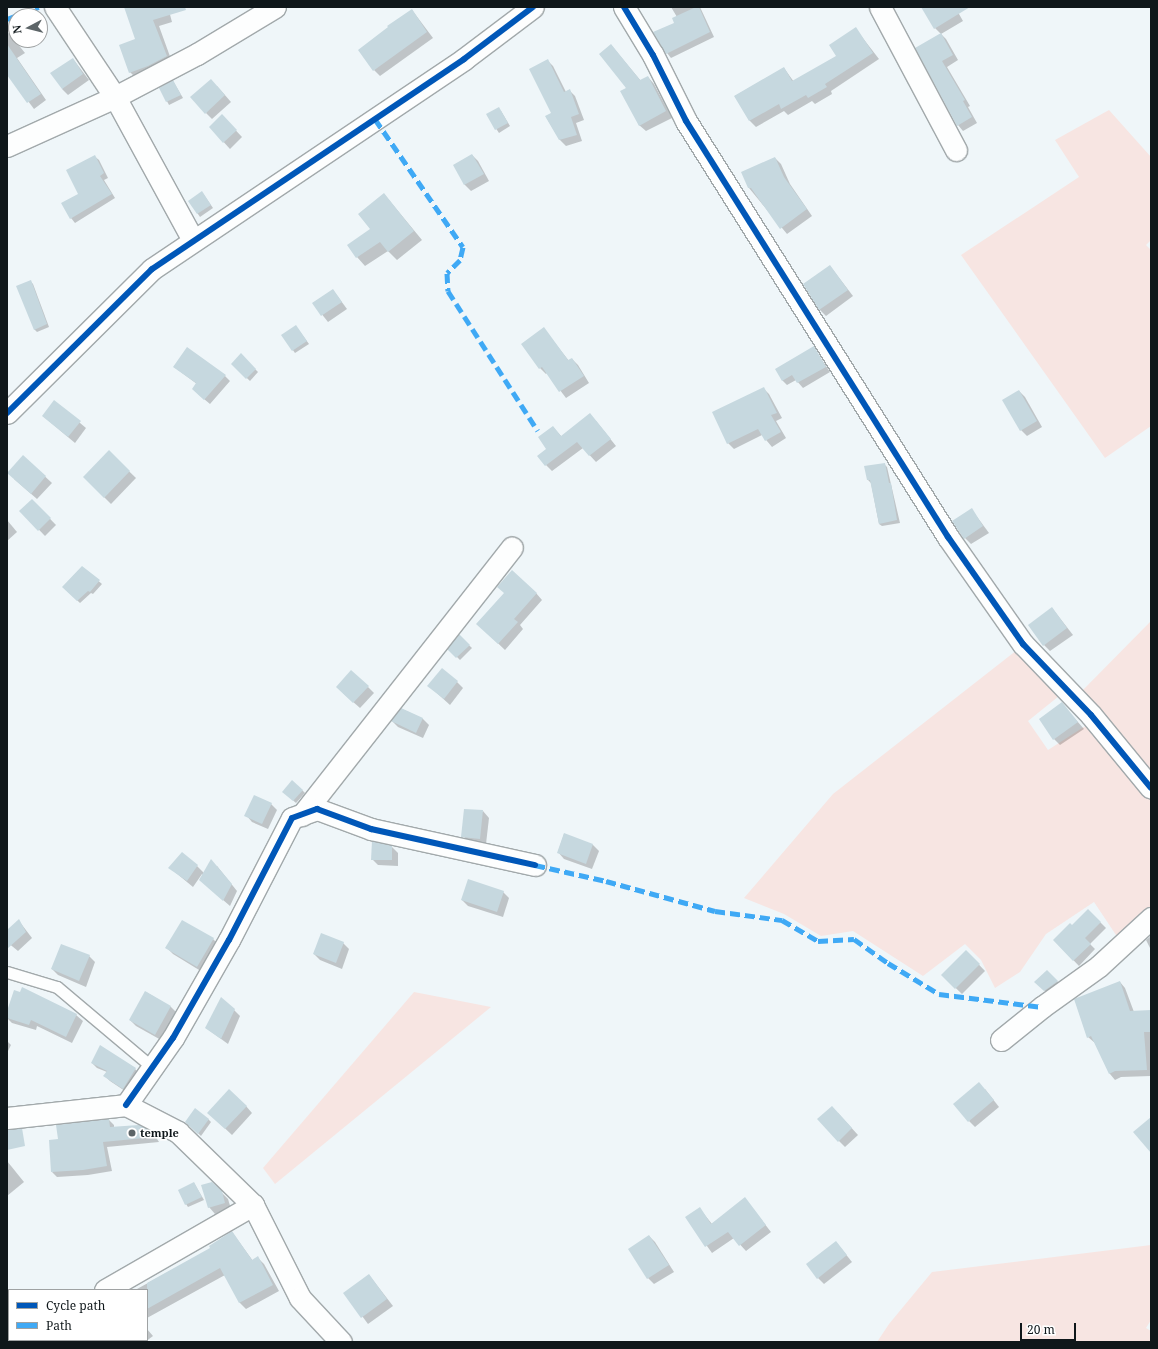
<!DOCTYPE html>
<style>
body{margin:0}
#map{position:relative;width:1158px;height:1349px;overflow:hidden;background:#eff6f9;font-family:"Noto Serif",serif}
div>[style]{position:absolute}
.green>*{inset:0;background:#f7e5e2}
.shadow>*{inset:0;background:#0003}
.building>*{inset:0;background:#c6d8df}
.roads{filter:drop-shadow(1px 0 #a2a9ab) drop-shadow(-1px 0 #a2a9ab) drop-shadow(0 1px #a2a9ab) drop-shadow(0 -1px #a2a9ab)}
.service>*{height:11px;margin:-5.5px;padding:0 5.5px;transform-origin:5.5px;border-radius:5.5px;background:#fdfefe}
.minor>*{height:21px;margin:-10.5px;padding:0 10.5px;transform-origin:10.5px;border-radius:10.5px;background:#fdfefe}
.quiet>*{height:5px;margin-top:-2.5px;transform-origin:0;background:repeating-linear-gradient(90deg,#3fa9f5 0 10px,transparent 0 15px)}
.cycleway>*{height:6px;margin:-3px;padding:0 3px;transform-origin:3px;border-radius:3px;background:#0057b8}
.dots>*{width:11px;height:11px;translate:-50% -50%;box-sizing:border-box;border:2px solid #fff;border-radius:50%}
span{translate:-50% -50%;white-space:nowrap;text-align:center;line-height:1.15;-webkit-text-stroke:3px #fff;paint-order:stroke}
.poi-label{font-size:11px;color:#0f171a;font-weight:700}
.left{translate:0 -50%;text-align:left}
.frame{position:absolute;inset:0;border:8px solid #0f171a;pointer-events:none}
.legend{position:absolute;left:8px;top:1289px;width:140px;height:52px;box-sizing:border-box;background:#fff;border:1px solid #9fa2a3;margin:0;padding:5px 7px;list-style:none;font-size:12px;color:#0f171a}
.legend li{display:flex;align-items:center;gap:8px;height:20px}
.legend b{width:20px;border:1px solid #9fa2a3}
.north{position:absolute;left:8px;top:8px;width:40px;height:40px;box-sizing:border-box;background:#fff;border:1px solid #9fa2a3;border-radius:50%;rotate:263deg;font-size:11px;font-weight:700;line-height:16px;text-align:center;color:#0f171a}
.north::after{content:'';display:block;margin:auto;width:14px;height:18px;background:#5d6568;clip-path:polygon(50% 0,100% 100%,50% 72%,0 100%)}
.scale{position:absolute;left:1020px;top:1323px;width:56px;height:18px;box-sizing:border-box;border:2px solid #0f171a;border-top:0;padding-left:5px;font-size:12px;line-height:14px;white-space:nowrap;color:#0f171a;-webkit-text-stroke:3px #fff;paint-order:stroke}
</style>
<div id="map">
<div class="green">
<div style="clip-path:polygon(1109px 110px,1151px 157px,1151px 240px,1146px 245px,1151px 250px,1151px 426px,1105px 458px,961px 255px,1079px 177px,1055px 140px)"></div>
<div style="clip-path:polygon(1151px 621px,1151px 783px,1078px 695px)"></div>
<div style="clip-path:polygon(1017px 650px,1064px 692px,1028px 721px,1048px 750px,1090px 723px,1151px 792px,1151px 914px,1120px 941px,1094px 902px,1046px 934px,1020px 972px,995px 988px,981px 960px,965px 944px,923px 976px,853px 931px,821px 936px,784px 914px,744px 898px,833px 794px)"></div>
<div style="clip-path:polygon(414px 992px,491px 1007px,275px 1184px,263px 1168px)"></div>
<div style="clip-path:polygon(1151px 1245px,1151px 1320px,1146px 1328px,1151px 1331px,1151px 1342px,877px 1342px,889px 1324px,932px 1272px)"></div>
</div>
<div class="shadow">
<div style="clip-path:polygon(126px 7px,168px 7px,172px 22px,159px 26px,172px 62px,136px 78px,130px 72px,136px 40px)"></div>
<div style="clip-path:polygon(671px 7px,700px 7px,714px 37px,671px 58px,667px 53px,677px 17px)"></div>
<div style="clip-path:polygon(922px 7px,955px 7px,963px 21px,941px 34px,946px 39px,958px 60px,947px 67px,970px 106px,968px 107px,977px 123px,963px 131px,958px 125px,917px 48px,941px 34px,935px 28px)"></div>
<div style="clip-path:polygon(412px 10px,433px 38px,380px 76px,374px 70px)"></div>
<div style="clip-path:polygon(855px 28px,879px 59px,831px 91px,832px 94px,815px 104px,812px 101px,788px 115px,784px 111px,756px 127px,750px 121px,735px 96px,784px 68px,794px 82px,837px 56px)"></div>
<div style="clip-path:polygon(9px 33px,25px 53px,17px 58px,46px 100px,34px 109px,7px 73px,7px 34px)"></div>
<div style="clip-path:polygon(611px 45px,641px 81px,648px 77px,654px 84px,672px 118px,646px 131px,639px 125px)"></div>
<div style="clip-path:polygon(73px 59px,89px 80px,68px 95px,62px 89px)"></div>
<div style="clip-path:polygon(547px 60px,553px 66px,566px 92px,570px 91px,575px 96px,584px 120px,576px 123px,582px 141px,566px 146px,560px 140px,546px 117px,552px 114px)"></div>
<div style="clip-path:polygon(173px 81px,183px 98px,169px 105px,160px 88px)"></div>
<div style="clip-path:polygon(217px 86px,231px 102px,212px 119px,206px 113px)"></div>
<div style="clip-path:polygon(501px 111px,510px 126px,499px 133px,487px 115px)"></div>
<div style="clip-path:polygon(228px 122px,242px 137px,230px 149px,210px 127px)"></div>
<div style="clip-path:polygon(472px 155px,478px 161px,489px 181px,471px 191px,465px 185px,454px 165px)"></div>
<div style="clip-path:polygon(94px 156px,99px 160px,108px 178px,104px 180px,115px 198px,75px 223px,71px 218px)"></div>
<div style="clip-path:polygon(775px 158px,781px 164px,790px 184px,812px 216px,787px 234px,749px 188px)"></div>
<div style="clip-path:polygon(384px 194px,422px 240px,397px 260px,388px 251px,365px 266px,357px 257px,372px 230px)"></div>
<div style="clip-path:polygon(204px 195px,213px 208px,200px 217px,189px 201px)"></div>
<div style="clip-path:polygon(830px 266px,853px 296px,826px 316px,820px 310px,804px 284px)"></div>
<div style="clip-path:polygon(30px 281px,33px 284px,49px 327px,37px 332px,34px 329px)"></div>
<div style="clip-path:polygon(333px 290px,347px 309px,328px 322px,313px 303px)"></div>
<div style="clip-path:polygon(298px 329px,309px 344px,295px 353px,282px 335px)"></div>
<div style="clip-path:polygon(544px 329px,569px 361px,572px 359px,578px 365px,589px 383px,566px 398px,547px 373px,546px 374px,540px 368px)"></div>
<div style="clip-path:polygon(814px 348px,830px 372px,803px 388px,796px 380px,787px 385px,782px 380px)"></div>
<div style="clip-path:polygon(241px 355px,258px 372px,250px 381px,232px 364px)"></div>
<div style="clip-path:polygon(174px 367px,225px 376px,230px 381px,210px 404px,198px 394px,197px 384px)"></div>
<div style="clip-path:polygon(763px 388px,769px 394px,782px 418px,776px 421px,786px 438px,772px 447px,762px 435px,734px 449px,728px 443px)"></div>
<div style="clip-path:polygon(1019px 391px,1025px 397px,1042px 427px,1027px 436px,1021px 430px)"></div>
<div style="clip-path:polygon(55px 402px,86px 428px,75px 443px,43px 416px)"></div>
<div style="clip-path:polygon(596px 421px,616px 446px,596px 462px,583px 448px,552px 471px,546px 465px,553px 427px,562px 437px)"></div>
<div style="clip-path:polygon(109px 452px,136px 478px,111px 504px,84px 477px)"></div>
<div style="clip-path:polygon(23px 456px,52px 483px,37px 499px,14px 479px)"></div>
<div style="clip-path:polygon(884px 464px,887px 467px,900px 523px,882px 526px,879px 524px,871px 483px,868px 480px)"></div>
<div style="clip-path:polygon(32px 500px,56px 525px,45px 536px,21px 511px)"></div>
<div style="clip-path:polygon(972px 510px,989px 533px,971px 544px,965px 538px)"></div>
<div style="clip-path:polygon(7px 520px,17px 532px,7px 541px)"></div>
<div style="clip-path:polygon(82px 567px,102px 584px,93px 594px,91px 593px,80px 603px,63px 587px)"></div>
<div style="clip-path:polygon(536px 593px,542px 600px,520px 625px,523px 629px,505px 650px,484px 630px)"></div>
<div style="clip-path:polygon(1052px 608px,1073px 635px,1050px 651px,1044px 645px)"></div>
<div style="clip-path:polygon(459px 636px,472px 648px,460px 660px,449px 649px)"></div>
<div style="clip-path:polygon(457px 682px,463px 688px,450px 705px,429px 686px)"></div>
<div style="clip-path:polygon(368px 687px,374px 693px,360px 708px,343px 693px)"></div>
<div style="clip-path:polygon(1062px 704px,1084px 729px,1060px 745px,1054px 739px)"></div>
<div style="clip-path:polygon(402px 709px,423px 719px,429px 725px,423px 738px,398px 727px,392px 721px)"></div>
<div style="clip-path:polygon(302px 790px,305px 793px,296px 803px,286px 794px)"></div>
<div style="clip-path:polygon(271px 804px,277px 810px,268px 829px,252px 822px,246px 815px)"></div>
<div style="clip-path:polygon(483px 811px,489px 818px,486px 844px,469px 842px,463px 836px)"></div>
<div style="clip-path:polygon(564px 834px,593px 845px,599px 851px,592px 869px,564px 859px,558px 852px)"></div>
<div style="clip-path:polygon(392px 847px,398px 853px,398px 866px,378px 865px,372px 859px)"></div>
<div style="clip-path:polygon(197px 866px,204px 873px,217px 866px,237px 891px,230px 906px,207px 886px,203px 875px,202px 874px,193px 887px,170px 868px)"></div>
<div style="clip-path:polygon(503px 892px,509px 898px,503px 917px,468px 906px,462px 900px)"></div>
<div style="clip-path:polygon(1088px 910px,1106px 928px,1090px 944px,1095px 949px,1079px 966px,1054px 940px,1072px 927px)"></div>
<div style="clip-path:polygon(19px 921px,32px 938px,18px 951px,7px 942px,7px 931px)"></div>
<div style="clip-path:polygon(1151px 936px,1151px 950px,1146px 940px)"></div>
<div style="clip-path:polygon(213px 939px,219px 945px,204px 973px,173px 954px,167px 948px)"></div>
<div style="clip-path:polygon(343px 943px,349px 949px,342px 969px,320px 960px,314px 954px)"></div>
<div style="clip-path:polygon(966px 951px,985px 971px,962px 994px,942px 975px)"></div>
<div style="clip-path:polygon(89px 956px,95px 962px,86px 987px,58px 975px,52px 969px)"></div>
<div style="clip-path:polygon(1047px 971px,1060px 984px,1047px 993px,1036px 982px)"></div>
<div style="clip-path:polygon(1120px 982px,1125px 988px,1134px 1012px,1151px 1011px,1151px 1076px,1121px 1077px,1115px 1080px,1110px 1074px,1095px 1043px,1088px 1037px)"></div>
<div style="clip-path:polygon(146px 992px,171px 1007px,177px 1013px,161px 1040px,136px 1026px,130px 1020px)"></div>
<div style="clip-path:polygon(234px 1010px,240px 1016px,228px 1044px,206px 1028px)"></div>
<div style="clip-path:polygon(7px 1014px,76px 1015px,83px 1021px,72px 1043px,37px 1026px,36px 1030px,12px 1023px,7px 1018px)"></div>
<div style="clip-path:polygon(7px 1041px,11px 1045px,7px 1053px)"></div>
<div style="clip-path:polygon(92px 1063px,135px 1069px,140px 1074px,128px 1093px,110px 1081px,105px 1076px,107px 1072px,97px 1068px)"></div>
<div style="clip-path:polygon(985px 1089px,999px 1107px,975px 1127px,969px 1121px)"></div>
<div style="clip-path:polygon(246px 1106px,252px 1113px,232px 1135px,215px 1119px)"></div>
<div style="clip-path:polygon(838px 1113px,858px 1135px,845px 1147px,839px 1141px)"></div>
<div style="clip-path:polygon(208px 1119px,211px 1122px,201px 1136px,186px 1122px)"></div>
<div style="clip-path:polygon(109px 1120px,114px 1125px,114px 1128px,154px 1134px,159px 1142px,107px 1147px,112px 1171px,88px 1175px,57px 1177px,52px 1172px)"></div>
<div style="clip-path:polygon(7px 1161px,24px 1182px,7px 1196px)"></div>
<div style="clip-path:polygon(194px 1183px,204px 1200px,188px 1207px,186px 1204px)"></div>
<div style="clip-path:polygon(212px 1183px,228px 1199px,231px 1209px,215px 1214px,209px 1207px)"></div>
<div style="clip-path:polygon(745px 1199px,771px 1232px,746px 1251px,734px 1238px,712px 1253px,687px 1218px,700px 1209px,712px 1224px)"></div>
<div style="clip-path:polygon(232px 1232px,253px 1261px,258px 1258px,264px 1264px,279px 1291px,246px 1309px,240px 1303px,225px 1275px,147px 1318px,147px 1290px,137px 1289px,212px 1248px)"></div>
<div style="clip-path:polygon(649px 1236px,655px 1242px,674px 1272px,654px 1284px,648px 1278px)"></div>
<div style="clip-path:polygon(836px 1242px,852px 1262px,824px 1284px,818px 1278px)"></div>
<div style="clip-path:polygon(369px 1275px,393px 1306px,368px 1324px,345px 1293px)"></div>
<div style="clip-path:polygon(7px 1308px,9px 1310px,9px 1340px,31px 1340px,33px 1342px,7px 1342px)"></div>
<div style="clip-path:polygon(147px 1329px,153px 1336px,145px 1342px,63px 1342px,66px 1340px,147px 1340px)"></div>
</div>
<div class="building">
<div style="clip-path:polygon(124px 7px,185px 7px,186px 10px,153px 20px,167px 56px,148px 66px,129px 73px,119px 45px,135px 39px)"></div>
<div style="clip-path:polygon(696px 7px,699px 7px,710px 32px,666px 54px,653px 32px,674px 23px,672px 18px)"></div>
<div style="clip-path:polygon(921px 7px,970px 7px,934px 29px)"></div>
<div style="clip-path:polygon(412px 9px,427px 32px,373px 71px,358px 50px,388px 27px,387px 26px)"></div>
<div style="clip-path:polygon(856px 27px,873px 53px,825px 84px,827px 87px,808px 98px,806px 95px,781px 109px,779px 104px,749px 121px,734px 96px,784px 67px,792px 81px,836px 56px,829px 45px)"></div>
<div style="clip-path:polygon(941px 33px,953px 55px,942px 61px,965px 100px,963px 101px,972px 117px,957px 126px,915px 48px)"></div>
<div style="clip-path:polygon(7px 44px,41px 94px,27px 103px,7px 75px)"></div>
<div style="clip-path:polygon(611px 44px,640px 80px,648px 76px,666px 111px,639px 126px,620px 91px,626px 88px,599px 54px)"></div>
<div style="clip-path:polygon(73px 58px,83px 74px,62px 89px,50px 73px)"></div>
<div style="clip-path:polygon(548px 59px,564px 92px,570px 89px,579px 114px,571px 117px,577px 135px,559px 140px,545px 116px,551px 113px,529px 69px)"></div>
<div style="clip-path:polygon(211px 79px,225px 95px,205px 114px,190px 97px)"></div>
<div style="clip-path:polygon(173px 80px,181px 95px,166px 102px,159px 88px)"></div>
<div style="clip-path:polygon(499px 107px,508px 123px,495px 130px,486px 114px)"></div>
<div style="clip-path:polygon(222px 114px,237px 130px,223px 143px,209px 127px)"></div>
<div style="clip-path:polygon(472px 154px,484px 174px,464px 185px,453px 165px)"></div>
<div style="clip-path:polygon(95px 155px,104px 173px,100px 176px,112px 194px,70px 219px,61px 203px,78px 194px,66px 170px)"></div>
<div style="clip-path:polygon(775px 157px,784px 177px,807px 209px,780px 229px,751px 188px,748px 188px,741px 172px)"></div>
<div style="clip-path:polygon(202px 191px,211px 205px,197px 214px,188px 201px)"></div>
<div style="clip-path:polygon(384px 193px,414px 231px,388px 252px,380px 242px,356px 258px,347px 245px,370px 229px,358px 214px)"></div>
<div style="clip-path:polygon(830px 265px,848px 290px,819px 310px,803px 284px)"></div>
<div style="clip-path:polygon(31px 280px,47px 324px,34px 330px,16px 286px)"></div>
<div style="clip-path:polygon(333px 289px,342px 302px,321px 316px,312px 303px)"></div>
<div style="clip-path:polygon(296px 325px,307px 341px,292px 351px,281px 335px)"></div>
<div style="clip-path:polygon(544px 327px,568px 360px,572px 358px,584px 376px,559px 392px,542px 367px,539px 369px,521px 344px)"></div>
<div style="clip-path:polygon(814px 346px,826px 367px,797px 383px,792px 375px,782px 381px,775px 369px)"></div>
<div style="clip-path:polygon(187px 347px,226px 375px,204px 400px,192px 389px,196px 383px,173px 367px)"></div>
<div style="clip-path:polygon(241px 353px,256px 369px,246px 379px,231px 364px)"></div>
<div style="clip-path:polygon(764px 387px,777px 413px,771px 415px,781px 432px,765px 441px,758px 429px,727px 444px,712px 412px)"></div>
<div style="clip-path:polygon(1019px 390px,1037px 421px,1020px 431px,1002px 400px)"></div>
<div style="clip-path:polygon(54px 400px,81px 421px,68px 437px,42px 416px)"></div>
<div style="clip-path:polygon(590px 413px,611px 439px,589px 456px,577px 442px,545px 466px,537px 456px,546px 449px,538px 437px,553px 426px,561px 436px)"></div>
<div style="clip-path:polygon(109px 450px,130px 471px,104px 498px,83px 477px)"></div>
<div style="clip-path:polygon(23px 455px,46px 476px,31px 494px,7px 473px)"></div>
<div style="clip-path:polygon(885px 463px,889px 483px,891px 483px,897px 520px,879px 524px,870px 480px,867px 480px,864px 466px)"></div>
<div style="clip-path:polygon(32px 499px,51px 518px,38px 531px,19px 511px)"></div>
<div style="clip-path:polygon(972px 508px,983px 526px,964px 539px,952px 521px)"></div>
<div style="clip-path:polygon(82px 566px,100px 580px,90px 592px,88px 591px,77px 601px,62px 587px)"></div>
<div style="clip-path:polygon(512px 570px,537px 593px,514px 619px,518px 622px,498px 644px,476px 624px,504px 593px,497px 587px)"></div>
<div style="clip-path:polygon(1052px 607px,1067px 628px,1043px 646px,1028px 625px)"></div>
<div style="clip-path:polygon(459px 634px,470px 645px,456px 658px,447px 649px)"></div>
<div style="clip-path:polygon(442px 668px,458px 681px,444px 699px,427px 686px)"></div>
<div style="clip-path:polygon(351px 670px,369px 686px,353px 703px,336px 687px)"></div>
<div style="clip-path:polygon(1062px 702px,1078px 722px,1053px 740px,1039px 719px)"></div>
<div style="clip-path:polygon(401px 708px,423px 718px,416px 733px,391px 721px)"></div>
<div style="clip-path:polygon(292px 780px,303px 790px,293px 801px,282px 792px)"></div>
<div style="clip-path:polygon(254px 795px,272px 803px,262px 824px,244px 816px)"></div>
<div style="clip-path:polygon(464px 809px,483px 810px,480px 839px,461px 837px)"></div>
<div style="clip-path:polygon(564px 833px,593px 844px,586px 864px,557px 853px)"></div>
<div style="clip-path:polygon(372px 841px,392px 846px,392px 860px,371px 860px)"></div>
<div style="clip-path:polygon(182px 852px,198px 865px,187px 881px,168px 868px)"></div>
<div style="clip-path:polygon(211px 859px,232px 884px,223px 901px,199px 880px)"></div>
<div style="clip-path:polygon(468px 879px,504px 891px,497px 912px,461px 900px)"></div>
<div style="clip-path:polygon(1088px 909px,1101px 922px,1085px 938px,1091px 944px,1073px 961px,1053px 940px,1070px 923px,1072px 925px)"></div>
<div style="clip-path:polygon(19px 919px,26px 932px,7px 949px,7px 930px)"></div>
<div style="clip-path:polygon(182px 920px,214px 938px,197px 967px,165px 948px)"></div>
<div style="clip-path:polygon(321px 933px,344px 942px,336px 963px,313px 954px)"></div>
<div style="clip-path:polygon(61px 944px,90px 955px,79px 981px,51px 969px)"></div>
<div style="clip-path:polygon(966px 950px,980px 964px,955px 989px,941px 975px)"></div>
<div style="clip-path:polygon(1047px 970px,1058px 981px,1044px 991px,1034px 982px)"></div>
<div style="clip-path:polygon(1120px 981px,1130px 1011px,1151px 1010px,1151px 1032px,1144px 1032px,1147px 1070px,1115px 1071px,1109px 1074px,1091px 1036px,1087px 1038px,1074px 999px)"></div>
<div style="clip-path:polygon(22px 987px,77px 1014px,66px 1037px,31px 1020px,29px 1025px,7px 1018px,7px 1011px,14px 990px,20px 992px)"></div>
<div style="clip-path:polygon(145px 991px,171px 1006px,155px 1035px,129px 1020px)"></div>
<div style="clip-path:polygon(221px 997px,235px 1009px,221px 1039px,205px 1028px)"></div>
<div style="clip-path:polygon(100px 1045px,136px 1068px,123px 1089px,103px 1076px,107px 1071px,91px 1063px)"></div>
<div style="clip-path:polygon(979px 1082px,994px 1100px,968px 1122px,953px 1104px)"></div>
<div style="clip-path:polygon(229px 1089px,247px 1106px,225px 1129px,207px 1113px)"></div>
<div style="clip-path:polygon(832px 1106px,852px 1128px,838px 1142px,817px 1119px)"></div>
<div style="clip-path:polygon(195px 1108px,209px 1119px,198px 1134px,185px 1122px)"></div>
<div style="clip-path:polygon(1151px 1117px,1151px 1153px,1133px 1132px)"></div>
<div style="clip-path:polygon(109px 1119px,110px 1127px,139px 1125px,155px 1133px,155px 1137px,103px 1142px,107px 1166px,83px 1170px,51px 1172px,49px 1140px,58px 1139px,56px 1125px)"></div>
<div style="clip-path:polygon(22px 1128px,25px 1146px,7px 1150px,7px 1130px)"></div>
<div style="clip-path:polygon(194px 1182px,202px 1197px,185px 1205px,178px 1190px)"></div>
<div style="clip-path:polygon(212px 1182px,222px 1191px,225px 1203px,208px 1208px,201px 1185px)"></div>
<div style="clip-path:polygon(745px 1197px,766px 1225px,739px 1246px,728px 1232px,705px 1247px,685px 1217px,700px 1207px,711px 1224px)"></div>
<div style="clip-path:polygon(232px 1231px,252px 1260px,258px 1256px,273px 1285px,239px 1303px,220px 1268px,147px 1309px,147px 1283px,210px 1248px,209px 1246px)"></div>
<div style="clip-path:polygon(649px 1235px,669px 1265px,647px 1279px,628px 1249px)"></div>
<div style="clip-path:polygon(836px 1241px,847px 1255px,817px 1279px,806px 1264px)"></div>
<div style="clip-path:polygon(369px 1274px,387px 1299px,361px 1318px,343px 1293px)"></div>
</div>
<div class="roads">
<div class="service">
<div style="left:7px;top:972px;width:52px;rotate:16.7deg"></div>
<div style="left:57px;top:987px;width:124px;rotate:40.1deg"></div>
</div>
<div class="minor">
<div style="left:55px;top:7px;width:108px;rotate:56.3deg"></div>
<div style="left:115px;top:97px;width:163px;rotate:61.4deg"></div>
<div style="left:624px;top:7px;width:56px;rotate:58.9deg"></div>
<div style="left:653px;top:55px;width:74px;rotate:63.4deg"></div>
<div style="left:686px;top:121px;width:492px;rotate:57.8deg"></div>
<div style="left:948px;top:537px;width:131px;rotate:55deg"></div>
<div style="left:1023px;top:644px;width:98px;rotate:46.2deg"></div>
<div style="left:1091px;top:715px;width:94px;rotate:50.6deg"></div>
<div style="left:880px;top:7px;width:162px;rotate:62deg"></div>
<div style="left:7px;top:146px;width:119px;rotate:-24.4deg"></div>
<div style="left:115px;top:97px;width:93px;rotate:-27.7deg"></div>
<div style="left:197px;top:54px;width:91px;rotate:-31.1deg"></div>
<div style="left:7px;top:413px;width:204px;rotate:-44.8deg"></div>
<div style="left:152px;top:269px;width:376px;rotate:-33.9deg"></div>
<div style="left:464px;top:59px;width:86px;rotate:-37deg"></div>
<div style="left:302px;top:815px;width:340px;rotate:-51.9deg"></div>
<div style="left:1001px;top:1040px;width:53px;rotate:-38.8deg"></div>
<div style="left:1042px;top:1007px;width:70px;rotate:-35.7deg"></div>
<div style="left:1099px;top:966px;width:71px;rotate:-42.7deg"></div>
<div style="left:126px;top:1105px;width:82px;rotate:-55deg"></div>
<div style="left:173px;top:1038px;width:113px;rotate:-60.3deg"></div>
<div style="left:229px;top:940px;width:137px;rotate:-62.7deg"></div>
<div style="left:292px;top:818px;width:27px;rotate:-20deg"></div>
<div style="left:317px;top:809px;width:58px;rotate:20.3deg"></div>
<div style="left:371px;top:829px;width:168px;rotate:12.4deg"></div>
<div style="left:7px;top:1118px;width:120px;rotate:-6.2deg"></div>
<div style="left:126px;top:1105px;width:59px;rotate:27.4deg"></div>
<div style="left:178px;top:1132px;width:105px;rotate:44.2deg"></div>
<div style="left:253px;top:1205px;width:104px;rotate:63.2deg"></div>
<div style="left:300px;top:1298px;width:60px;rotate:47deg"></div>
<div style="left:105px;top:1290px;width:171px;rotate:-29.9deg"></div>
<div style="left:41px;top:1342px;width:4px;rotate:-34deg"></div>
</div>
</div>
<div class="quiet">
<div style="left:7px;top:19px;width:34px;rotate:-21deg"></div>
<div style="left:375px;top:119px;width:155px;rotate:55.5deg"></div>
<div style="left:463px;top:247px;width:13px;rotate:103deg"></div>
<div style="left:460px;top:260px;width:18px;rotate:135deg"></div>
<div style="left:447px;top:273px;width:18px;rotate:87deg"></div>
<div style="left:448px;top:291px;width:166px;rotate:57.3deg"></div>
<div style="left:535px;top:865px;width:73px;rotate:12.7deg"></div>
<div style="left:606px;top:881px;width:113px;rotate:15.4deg"></div>
<div style="left:715px;top:911px;width:68px;rotate:7.7deg"></div>
<div style="left:782px;top:920px;width:42px;rotate:30.3deg"></div>
<div style="left:818px;top:941px;width:36px;rotate:-3deg"></div>
<div style="left:854px;top:939px;width:42px;rotate:35.2deg"></div>
<div style="left:888px;top:963px;width:60px;rotate:31.3deg"></div>
<div style="left:939px;top:994px;width:104px;rotate:7.2deg"></div>
</div>
<div class="cycleway">
<div style="left:624px;top:7px;width:56px;rotate:58.9deg"></div>
<div style="left:653px;top:55px;width:74px;rotate:63.4deg"></div>
<div style="left:686px;top:121px;width:492px;rotate:57.8deg"></div>
<div style="left:948px;top:537px;width:131px;rotate:55deg"></div>
<div style="left:1023px;top:644px;width:98px;rotate:46.2deg"></div>
<div style="left:1091px;top:715px;width:94px;rotate:50.6deg"></div>
<div style="left:7px;top:413px;width:204px;rotate:-44.8deg"></div>
<div style="left:152px;top:269px;width:376px;rotate:-33.9deg"></div>
<div style="left:464px;top:59px;width:86px;rotate:-37deg"></div>
<div style="left:126px;top:1105px;width:82px;rotate:-55deg"></div>
<div style="left:173px;top:1038px;width:113px;rotate:-60.3deg"></div>
<div style="left:229px;top:940px;width:137px;rotate:-62.7deg"></div>
<div style="left:292px;top:818px;width:27px;rotate:-20deg"></div>
<div style="left:317px;top:809px;width:58px;rotate:20.3deg"></div>
<div style="left:371px;top:829px;width:168px;rotate:12.4deg"></div>
</div>
<div class="dots">
<div style="left:132px;top:1133px;background:#5d6568"></div>
</div>
<div class="poi-label">
<span class="left" style="left:140px;top:1133px">temple</span>
</div>
<div class="frame"></div>
<ul class="legend">
<li><b style="height:5px;background:#0057b8"></b>Cycle path</li>
<li><b style="height:5px;background:#3fa9f5"></b>Path</li>
</ul>
<div class="north">N</div>
<div class="scale">20 m</div>
</div>
